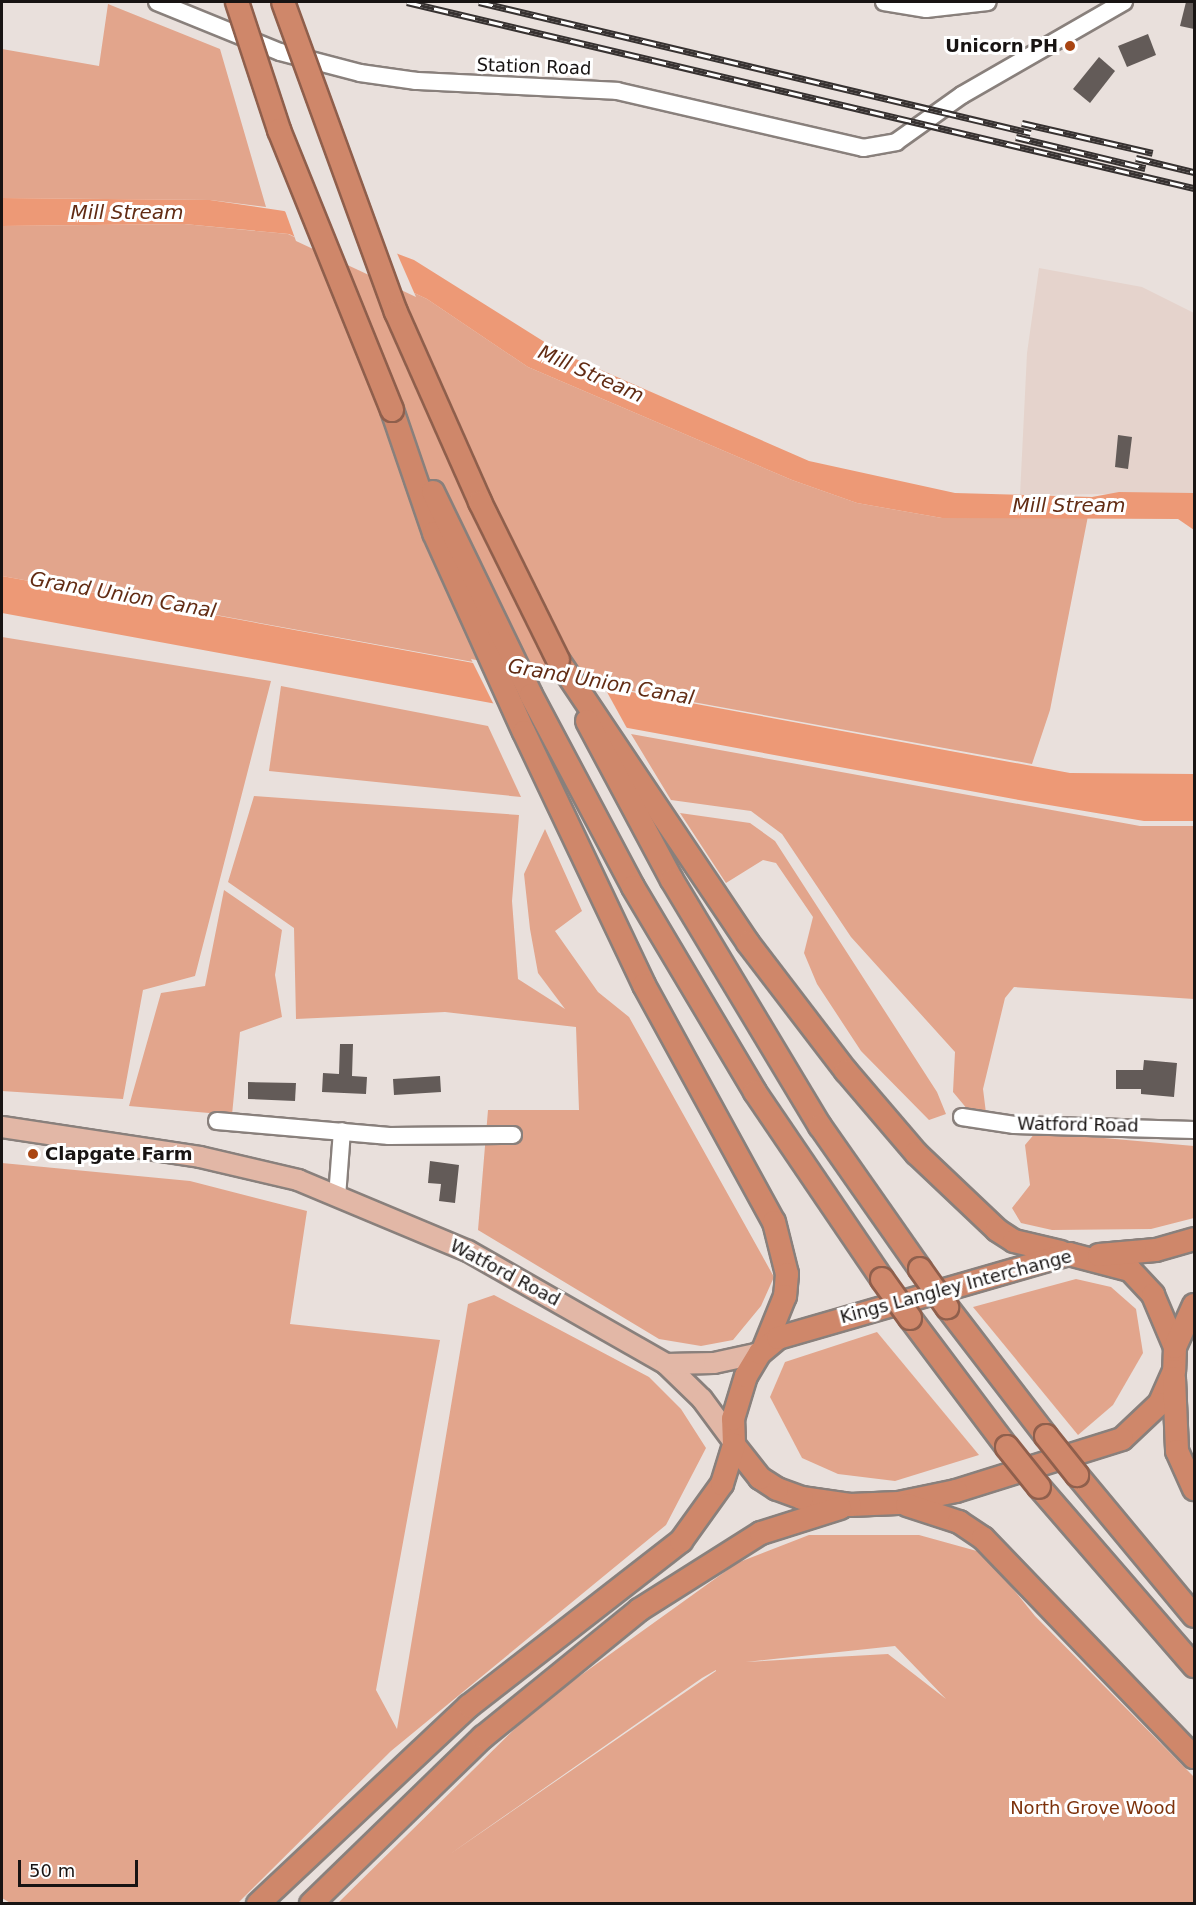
<!DOCTYPE html>
<style>
body{margin:0}
#map{position:relative;width:1196px;height:1905px;overflow:hidden;background:#e9e0dc;font-family:"DejaVu Sans",sans-serif}
div>[style]{position:absolute}
.built>*{inset:0;background:#e5d3cc}
.green>*{inset:0;background:#e2a58c}
.water>*{inset:0;background:#ed9976}
.pier>*{inset:0;background:#e9e0dc}
.building>*{inset:0;background:#635b58}
.roads{filter:drop-shadow(2px 0 #89807c) drop-shadow(-2px 0 #89807c) drop-shadow(0 2px #89807c) drop-shadow(0 -2px #89807c)}
.minor>*{height:16px;margin:-8px;padding:0 8px;transform-origin:8px;border-radius:8px;background:#fff}
.major>*{height:20px;margin:-10px;padding:0 10px;transform-origin:10px;border-radius:10px;background:#e2b7a6}
.highway>*{height:22px;margin:-11px;padding:0 11px;transform-origin:11px;border-radius:11px;background:#cf876a}
.rail>*{height:7px;margin-top:-3.5px;transform-origin:0;background:repeating-linear-gradient(90deg,#fff 0 14px,#373231 0 28px);box-sizing:border-box;border-block:2px solid #373231}
.bridges{filter:drop-shadow(2px 0 #8f5f4c) drop-shadow(-2px 0 #8f5f4c) drop-shadow(0 2px #8f5f4c) drop-shadow(0 -2px #8f5f4c)}
.highway-bridge>*{height:22px;margin:-11px;padding:0 11px;transform-origin:11px;border-radius:11px;background:#cf876a}
.dots>*{width:16px;height:16px;translate:-50% -50%;box-sizing:border-box;border:3px solid #fff;border-radius:50%}
span{translate:-50% -50%;white-space:nowrap;text-align:center;line-height:1.15;-webkit-text-stroke:6px #fff;paint-order:stroke}
.poi-label{font-size:18px;color:#181413;font-weight:700}
.right{translate:-100% -50%;text-align:right}
.left{translate:0 -50%;text-align:left}
.street-label{font-size:18px;color:#181413}
.park-label{font-size:18px;color:#7d320c}
.water-label{font-size:20px;color:#622c14;font-style:italic}
.frame{position:absolute;inset:0;border:3px solid #181413;pointer-events:none}
.scale{position:absolute;left:18px;top:1860px;width:120px;height:27px;box-sizing:border-box;border:3px solid #181413;border-top:0;padding-left:8px;font-size:18px;line-height:21px;white-space:nowrap;color:#181413;-webkit-text-stroke:4px #fff;paint-order:stroke}
</style>
<div id="map">
<div class="built">
<div style="clip-path:polygon(1039px 268px,1142px 287px,1194px 313px,1194px 493px,1020px 495px,1027px 353px)"></div>
</div>
<div class="green">
<div style="clip-path:polygon(108px 4px,220px 49px,266px 207px,210px 200px,2px 198px,2px 49px,99px 66px)"></div>
<div style="clip-path:polygon(184px 224px,288px 234px,427px 299px,528px 367px,792px 480px,857px 503px,942px 518px,1088px 516px,1050px 710px,1032px 764px,2px 576px,2px 226px)"></div>
<div style="clip-path:polygon(2px 637px,271px 681px,195px 976px,143px 990px,123px 1099px,2px 1091px)"></div>
<div style="clip-path:polygon(281px 686px,488px 726px,521px 797px,269px 771px)"></div>
<div style="clip-path:polygon(631px 734px,1140px 826px,1194px 826px,1194px 999px,1014px 987px,1005px 998px,983px 1089px,986px 1113px,968px 1110px,953px 1092px,955px 1052px,851px 937px,782px 834px,751px 811px,671px 800px)"></div>
<div style="clip-path:polygon(254px 796px,519px 815px,512px 901px,518px 979px,565px 1009px,538px 973px,530px 929px,524px 874px,545px 829px,582px 911px,555px 931px,598px 992px,629px 1017px,774px 1277px,761px 1306px,733px 1340px,701px 1346px,659px 1339px,478px 1230px,488px 1110px,579px 1110px,576px 1027px,445px 1012px,296px 1019px,294px 928px,228px 882px)"></div>
<div style="clip-path:polygon(680px 813px,750px 823px,775px 841px,937px 1092px,946px 1114px,929px 1120px,861px 1051px,817px 984px,804px 953px,813px 917px,776px 863px,763px 860px,726px 883px)"></div>
<div style="clip-path:polygon(224px 890px,282px 930px,275px 975px,282px 1017px,240px 1032px,232px 1115px,129px 1106px,161px 993px,205px 986px)"></div>
<div style="clip-path:polygon(1036px 1132px,1194px 1146px,1194px 1218px,1151px 1229px,1052px 1230px,1021px 1223px,1012px 1208px,1030px 1185px,1025px 1145px)"></div>
<div style="clip-path:polygon(2px 1163px,190px 1181px,307px 1211px,290px 1324px,440px 1340px,376px 1690px,397px 1729px,468px 1304px,494px 1295px,649px 1377px,681px 1409px,706px 1448px,666px 1525px,391px 1751px,238px 1903px,12px 1904px,2px 1898px)"></div>
<div style="clip-path:polygon(1076px 1279px,1111px 1287px,1136px 1309px,1143px 1353px,1113px 1405px,1078px 1435px,973px 1307px)"></div>
<div style="clip-path:polygon(877px 1332px,979px 1455px,895px 1481px,838px 1474px,802px 1458px,770px 1397px,785px 1362px)"></div>
<div style="clip-path:polygon(evenodd,809px 1535px,919px 1535px,984px 1553px,1035px 1616px,1194px 1777px,1194px 1903px,337px 1904px,538px 1706px,737px 1563px,809px 1535px,895px 1646px,946px 1699px,888px 1654px,746px 1662px,895px 1646px,809px 1535px,716px 1670px,716px 1671px,450px 1854px,702px 1678px,716px 1670px)"></div>
</div>
<div class="water">
<div style="clip-path:polygon(2px 198px,210px 200px,284px 211px,414px 260px,562px 353px,809px 461px,955px 493px,1092px 497px,1119px 492px,1194px 493px,1194px 530px,1178px 519px,942px 518px,857px 503px,792px 480px,528px 367px,427px 299px,289px 234px,184px 224px,2px 226px)"></div>
<div style="clip-path:polygon(2px 576px,1070px 773px,1194px 774px,1194px 821px,1144px 821px,1019px 800px,2px 613px)"></div>
</div>
<div class="pier">
<div style="clip-path:polygon(284px 208px,396px 251px,416px 297px,296px 241px)"></div>
<div style="clip-path:polygon(471px 659px,602px 683px,629px 732px,495px 707px)"></div>
</div>
<div class="building">
<div style="clip-path:polygon(1186px 2px,1194px 2px,1194px 29px,1180px 26px)"></div>
<div style="clip-path:polygon(1148px 34px,1156px 55px,1127px 67px,1118px 46px)"></div>
<div style="clip-path:polygon(1099px 57px,1115px 71px,1090px 103px,1073px 89px)"></div>
<div style="clip-path:polygon(1118px 435px,1132px 437px,1128px 469px,1115px 467px)"></div>
<div style="clip-path:polygon(340px 1044px,353px 1044px,352px 1076px,367px 1077px,366px 1094px,322px 1092px,323px 1073px,339px 1074px)"></div>
<div style="clip-path:polygon(1144px 1060px,1177px 1063px,1174px 1097px,1141px 1094px,1141px 1089px,1116px 1089px,1116px 1070px,1143px 1070px)"></div>
<div style="clip-path:polygon(440px 1076px,441px 1092px,394px 1095px,393px 1079px)"></div>
<div style="clip-path:polygon(248px 1082px,296px 1083px,295px 1101px,248px 1099px)"></div>
<div style="clip-path:polygon(430px 1161px,459px 1165px,455px 1203px,439px 1201px,441px 1184px,428px 1183px)"></div>
</div>
<div class="roads">
<div class="minor">
<div style="left:157px;top:2px;width:133px;rotate:22.1deg"></div>
<div style="left:280px;top:52px;width:83px;rotate:14.7deg"></div>
<div style="left:360px;top:73px;width:57px;rotate:8.1deg"></div>
<div style="left:416px;top:81px;width:201px;rotate:2.8deg"></div>
<div style="left:617px;top:91px;width:253px;rotate:13deg"></div>
<div style="left:863px;top:148px;width:34px;rotate:-10deg"></div>
<div style="left:896px;top:142px;width:81px;rotate:-35.5deg"></div>
<div style="left:962px;top:95px;width:187px;rotate:-29.9deg"></div>
<div style="left:884px;top:2px;width:43px;rotate:9.5deg"></div>
<div style="left:926px;top:9px;width:62px;rotate:-6.4deg"></div>
<div style="left:962px;top:1117px;width:53px;rotate:8.7deg"></div>
<div style="left:1014px;top:1125px;width:180px;rotate:1.6deg"></div>
<div style="left:217px;top:1121px;width:173px;rotate:5deg"></div>
<div style="left:389px;top:1136px;width:124px;rotate:-0.5deg"></div>
<div style="left:337px;top:1197px;width:66px;rotate:-85.7deg"></div>
</div>
<div class="major">
<div style="left:2px;top:1127px;width:200px;rotate:8.6deg"></div>
<div style="left:200px;top:1157px;width:101px;rotate:13.2deg"></div>
<div style="left:298px;top:1180px;width:184px;rotate:22.7deg"></div>
<div style="left:468px;top:1251px;width:228px;rotate:29.7deg"></div>
<div style="left:666px;top:1364px;width:50px;rotate:44.2deg"></div>
<div style="left:702px;top:1399px;width:52px;rotate:53.6deg"></div>
<div style="left:666px;top:1364px;width:48px;rotate:-1.2deg"></div>
<div style="left:714px;top:1363px;width:47px;rotate:-12.3deg"></div>
</div>
<div class="highway">
<div style="left:392px;top:410px;width:130px;rotate:71.1deg"></div>
<div style="left:434px;top:533px;width:218px;rotate:65.7deg"></div>
<div style="left:524px;top:732px;width:280px;rotate:64.6deg"></div>
<div style="left:644px;top:985px;width:270px;rotate:61.3deg"></div>
<div style="left:774px;top:1222px;width:54px;rotate:76deg"></div>
<div style="left:787px;top:1274px;width:22px;rotate:95deg"></div>
<div style="left:785px;top:1296px;width:56px;rotate:112deg"></div>
<div style="left:433px;top:492px;width:225px;rotate:64.2deg"></div>
<div style="left:531px;top:695px;width:217px;rotate:62deg"></div>
<div style="left:633px;top:887px;width:239px;rotate:59.2deg"></div>
<div style="left:755px;top:1092px;width:226px;rotate:55.8deg"></div>
<div style="left:558px;top:660px;width:341px;rotate:56.1deg"></div>
<div style="left:748px;top:943px;width:161px;rotate:52.6deg"></div>
<div style="left:846px;top:1071px;width:108px;rotate:49.5deg"></div>
<div style="left:916px;top:1153px;width:112px;rotate:43.5deg"></div>
<div style="left:997px;top:1230px;width:20px;rotate:33deg"></div>
<div style="left:1014px;top:1241px;width:48px;rotate:13.2deg"></div>
<div style="left:587px;top:721px;width:180px;rotate:61.9deg"></div>
<div style="left:672px;top:880px;width:287px;rotate:59deg"></div>
<div style="left:820px;top:1126px;width:174px;rotate:55deg"></div>
<div style="left:1069px;top:1254px;width:63px;rotate:14.7deg"></div>
<div style="left:1130px;top:1270px;width:34px;rotate:47deg"></div>
<div style="left:1153px;top:1295px;width:56px;rotate:67.1deg"></div>
<div style="left:1175px;top:1347px;width:24px;rotate:92deg"></div>
<div style="left:1174px;top:1371px;width:36px;rotate:114deg"></div>
<div style="left:1159px;top:1404px;width:51px;rotate:136.6deg"></div>
<div style="left:1122px;top:1439px;width:174px;rotate:162.6deg"></div>
<div style="left:956px;top:1491px;width:59px;rotate:168.3deg"></div>
<div style="left:898px;top:1503px;width:48px;rotate:177.6deg"></div>
<div style="left:850px;top:1505px;width:49px;rotate:-171.7deg"></div>
<div style="left:802px;top:1498px;width:27px;rotate:-160deg"></div>
<div style="left:777px;top:1489px;width:20px;rotate:-147deg"></div>
<div style="left:760px;top:1478px;width:42px;rotate:-128.2deg"></div>
<div style="left:734px;top:1445px;width:26px;rotate:-92deg"></div>
<div style="left:733px;top:1419px;width:45px;rotate:-73.2deg"></div>
<div style="left:746px;top:1376px;width:27px;rotate:-59deg"></div>
<div style="left:760px;top:1353px;width:23px;rotate:-40deg"></div>
<div style="left:778px;top:1338px;width:303px;rotate:-16.1deg"></div>
<div style="left:1099px;top:1255px;width:57px;rotate:-5deg"></div>
<div style="left:1156px;top:1250px;width:40px;rotate:-16deg"></div>
<div style="left:947px;top:1307px;width:163px;rotate:52.5deg"></div>
<div style="left:910px;top:1318px;width:161px;rotate:53.1deg"></div>
<div style="left:1175px;top:1347px;width:46px;rotate:-65.7deg"></div>
<div style="left:1174px;top:1378px;width:73px;rotate:87.6deg"></div>
<div style="left:1177px;top:1451px;width:42px;rotate:65.9deg"></div>
<div style="left:1077px;top:1475px;width:183px;rotate:50.3deg"></div>
<div style="left:1039px;top:1487px;width:237px;rotate:49.1deg"></div>
<div style="left:907px;top:1505px;width:55px;rotate:18.1deg"></div>
<div style="left:959px;top:1522px;width:29px;rotate:34deg"></div>
<div style="left:983px;top:1538px;width:304px;rotate:46.1deg"></div>
<div style="left:258px;top:1904px;width:289px;rotate:-43.2deg"></div>
<div style="left:469px;top:1706px;width:269px;rotate:-37.9deg"></div>
<div style="left:681px;top:1541px;width:70px;rotate:-54.3deg"></div>
<div style="left:722px;top:1484px;width:41px;rotate:-72.9deg"></div>
<div style="left:311px;top:1904px;width:240px;rotate:-44.2deg"></div>
<div style="left:483px;top:1737px;width:201px;rotate:-39.1deg"></div>
<div style="left:639px;top:1610px;width:144px;rotate:-32.3deg"></div>
<div style="left:761px;top:1533px;width:83px;rotate:-17.6deg"></div>
</div>
</div>
<div class="rail">
<div style="left:407px;top:2px;width:809px;rotate:13.3deg"></div>
<div style="left:479px;top:2px;width:567px;rotate:13.35deg"></div>
<div style="left:1022px;top:123px;width:134px;rotate:12.9deg"></div>
<div style="left:1016px;top:137px;width:133px;rotate:13.5deg"></div>
<div style="left:1136px;top:158px;width:60px;rotate:13.6deg"></div>
</div>
<div class="bridges">
<div class="highway-bridge">
<div style="left:237px;top:2px;width:135px;rotate:71.8deg"></div>
<div style="left:279px;top:130px;width:302px;rotate:68deg"></div>
<div style="left:283px;top:2px;width:330px;rotate:70deg"></div>
<div style="left:396px;top:312px;width:208px;rotate:66.1deg"></div>
<div style="left:480px;top:502px;width:176px;rotate:63.7deg"></div>
<div style="left:920px;top:1269px;width:47px;rotate:54.6deg"></div>
<div style="left:882px;top:1279px;width:48px;rotate:54.3deg"></div>
<div style="left:1046px;top:1436px;width:50px;rotate:51.5deg"></div>
<div style="left:1007px;top:1447px;width:51px;rotate:51.3deg"></div>
</div>
</div>
<div class="dots">
<div style="left:1070px;top:46px;background:#a94512"></div>
<div style="left:33px;top:1154px;background:#a94512"></div>
</div>
<div class="poi-label">
<span class="right" style="left:1058px;top:46px">Unicorn PH</span>
<span class="left" style="left:45px;top:1154px">Clapgate Farm</span>
</div>
<div class="street-label">
<span style="left:534px;top:67px;rotate:2deg">Station Road</span>
<span style="left:1078px;top:1125px;rotate:1deg">Watford Road</span>
<span style="left:505px;top:1273px;rotate:28deg">Watford Road</span>
<span style="left:956px;top:1287px;rotate:-15deg">Kings Langley Interchange</span>
</div>
<div class="park-label">
<span style="left:1093px;top:1808px">North Grove Wood</span>
</div>
<div class="water-label">
<span style="left:127px;top:212px">Mill Stream</span>
<span style="left:591px;top:374px;rotate:24deg">Mill Stream</span>
<span style="left:1069px;top:505px">Mill Stream</span>
<span style="left:123px;top:595px;rotate:10deg">Grand Union Canal</span>
<span style="left:601px;top:682px;rotate:10deg">Grand Union Canal</span>
</div>
<div class="frame"></div>
<div class="scale">50 m</div>
</div>
